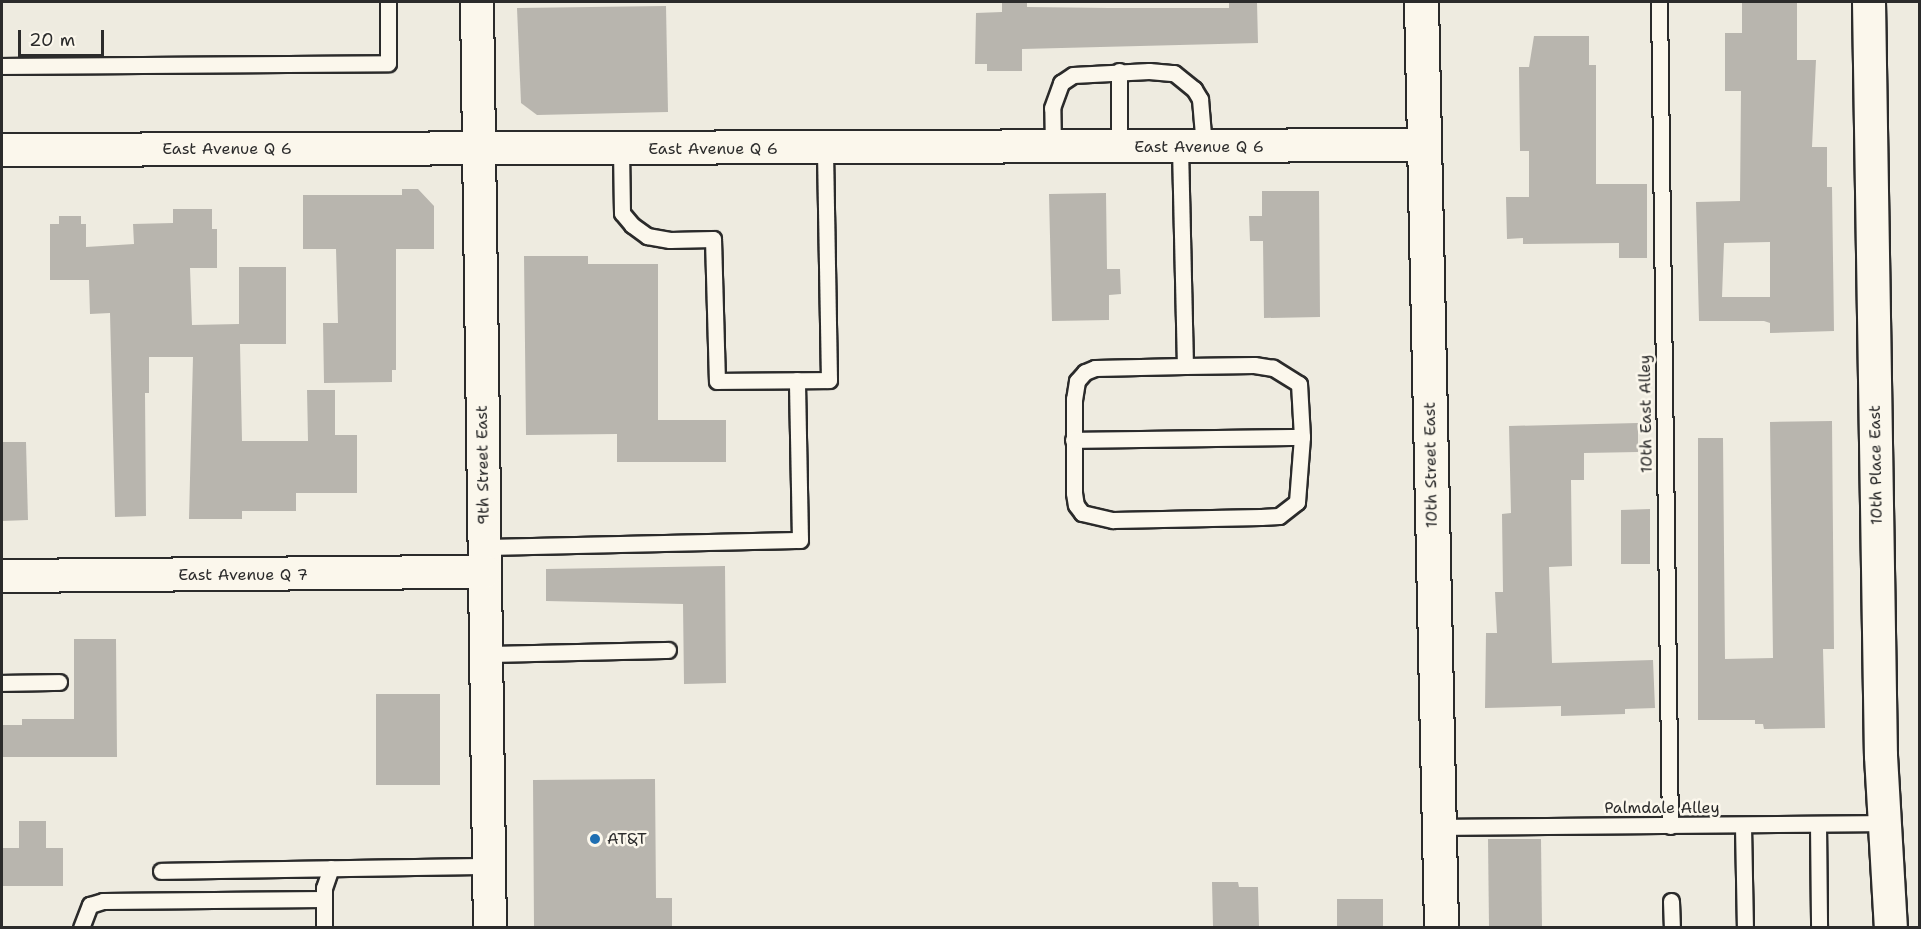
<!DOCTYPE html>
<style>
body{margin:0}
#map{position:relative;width:1921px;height:929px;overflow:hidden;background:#eeebe0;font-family:"Shantell Sans",sans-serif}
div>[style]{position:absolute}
.building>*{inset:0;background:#b8b5ae}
.roads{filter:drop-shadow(2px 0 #2b2b2b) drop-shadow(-2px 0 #2b2b2b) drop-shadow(0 2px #2b2b2b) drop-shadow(0 -2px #2b2b2b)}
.service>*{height:15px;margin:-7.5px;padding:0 7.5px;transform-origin:7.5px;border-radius:7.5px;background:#fbf7ec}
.minor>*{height:32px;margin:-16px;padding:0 16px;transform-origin:16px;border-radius:16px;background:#fbf7ec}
.secondary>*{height:33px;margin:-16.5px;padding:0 16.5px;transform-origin:16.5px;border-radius:16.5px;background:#fbf7ec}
.dots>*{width:16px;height:16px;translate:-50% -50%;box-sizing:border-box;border:3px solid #fbf7ec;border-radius:50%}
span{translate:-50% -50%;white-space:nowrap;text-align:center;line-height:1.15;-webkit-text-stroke:5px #fbf7ec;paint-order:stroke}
.street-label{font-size:16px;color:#2b2b2b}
.poi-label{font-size:16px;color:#2b2b2b}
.left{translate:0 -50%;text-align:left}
.frame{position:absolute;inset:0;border:3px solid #2b2b2b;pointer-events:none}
.scale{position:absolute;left:18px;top:30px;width:86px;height:27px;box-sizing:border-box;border:3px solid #2b2b2b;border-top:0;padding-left:8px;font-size:18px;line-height:21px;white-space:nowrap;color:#2b2b2b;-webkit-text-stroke:4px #fbf7ec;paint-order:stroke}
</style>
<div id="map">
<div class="building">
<div style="clip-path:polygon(1002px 2px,1027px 2px,1027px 7px,1109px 8px,1229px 8px,1229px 2px,1257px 2px,1258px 43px,1022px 49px,1022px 71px,987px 71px,987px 64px,975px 64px,976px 13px,1002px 12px)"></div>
<div style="clip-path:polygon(evenodd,1742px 2px,1797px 2px,1797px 60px,1816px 60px,1812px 147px,1827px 147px,1827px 187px,1832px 187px,1834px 331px,1770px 333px,1770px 323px,1764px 321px,1699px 321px,1696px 202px,1740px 201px,1741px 91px,1725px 91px,1725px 33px,1742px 33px,1742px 2px,1770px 242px,1770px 297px,1722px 297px,1724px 243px,1770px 242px)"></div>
<div style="clip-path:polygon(666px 6px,668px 112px,537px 115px,521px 103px,517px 8px)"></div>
<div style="clip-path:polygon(1534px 36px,1589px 36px,1589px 65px,1596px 65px,1596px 184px,1647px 184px,1647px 258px,1619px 258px,1619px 243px,1523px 244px,1523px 238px,1507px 239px,1506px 197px,1529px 197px,1529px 151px,1520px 151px,1519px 67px,1529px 67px)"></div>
<div style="clip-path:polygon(402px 189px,418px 189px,434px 206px,434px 249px,396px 249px,396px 370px,392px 370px,392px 382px,324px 383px,323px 323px,338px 323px,336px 249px,303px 249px,303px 195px,402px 195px)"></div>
<div style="clip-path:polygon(1262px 191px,1319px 191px,1320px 317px,1264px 318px,1263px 241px,1250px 241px,1249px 216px,1262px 216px)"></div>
<div style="clip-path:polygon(1106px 193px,1107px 269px,1120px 269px,1121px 294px,1109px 295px,1109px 320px,1052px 321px,1049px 194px)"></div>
<div style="clip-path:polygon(173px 209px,212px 209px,212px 229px,217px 229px,217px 268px,190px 268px,192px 325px,239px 324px,239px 267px,286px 267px,286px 344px,240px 344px,242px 441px,308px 441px,307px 390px,335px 390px,335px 435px,357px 435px,357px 493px,296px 493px,296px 511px,242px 511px,242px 519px,189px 519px,193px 357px,149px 357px,149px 393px,145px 393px,146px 516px,115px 517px,110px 313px,90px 314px,89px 280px,50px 280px,50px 224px,59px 224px,59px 216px,81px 216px,81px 224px,86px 224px,86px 247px,134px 244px,133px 224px,173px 223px)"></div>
<div style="clip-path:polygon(524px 256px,588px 256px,588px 264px,658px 264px,658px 420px,726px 420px,726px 462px,617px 462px,617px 434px,526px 435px)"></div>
<div style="clip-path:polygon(1832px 421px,1834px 649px,1823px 649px,1825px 728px,1764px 729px,1763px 724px,1755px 724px,1755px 720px,1698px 720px,1698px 438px,1723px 438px,1725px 659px,1773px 658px,1770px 422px)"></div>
<div style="clip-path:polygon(1638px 423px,1638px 452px,1584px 453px,1584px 480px,1571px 480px,1572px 566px,1549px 567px,1552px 663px,1653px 660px,1655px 708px,1625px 709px,1625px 714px,1561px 716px,1561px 706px,1485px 708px,1486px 633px,1497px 633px,1495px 592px,1503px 592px,1502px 514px,1511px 513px,1509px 426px)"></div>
<div style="clip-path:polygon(2px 442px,26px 442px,28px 520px,2px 521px)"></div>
<div style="clip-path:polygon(1650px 509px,1650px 564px,1621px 564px,1621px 510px)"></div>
<div style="clip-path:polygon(725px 566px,726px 683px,684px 684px,683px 604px,546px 601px,546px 569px)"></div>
<div style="clip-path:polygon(74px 639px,116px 639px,117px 757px,2px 757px,2px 725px,22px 725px,22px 719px,74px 719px)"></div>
<div style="clip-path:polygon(376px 694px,440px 694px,440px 785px,376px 785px)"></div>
<div style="clip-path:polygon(655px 779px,656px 898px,672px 898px,672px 927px,534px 927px,533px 780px)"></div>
<div style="clip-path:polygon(19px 821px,46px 821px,46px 848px,63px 848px,63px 886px,2px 886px,2px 848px,19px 848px)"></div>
<div style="clip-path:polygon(1488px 839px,1541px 839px,1542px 927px,1489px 927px)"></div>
<div style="clip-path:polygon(1212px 882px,1238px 882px,1239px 887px,1258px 887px,1259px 927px,1213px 927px)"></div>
<div style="clip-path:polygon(1337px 899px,1383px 899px,1383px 927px,1337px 927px)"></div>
</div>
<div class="roads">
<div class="service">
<div style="left:1659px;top:2px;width:824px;rotate:89.24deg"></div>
<div style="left:2px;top:66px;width:386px;rotate:-0.4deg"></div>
<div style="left:388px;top:63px;width:61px;rotate:-90deg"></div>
<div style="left:1119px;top:71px;width:76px;rotate:90deg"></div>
<div style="left:1053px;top:147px;width:39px;rotate:-91deg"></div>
<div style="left:1052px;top:108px;width:27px;rotate:-70deg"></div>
<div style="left:1061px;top:83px;width:14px;rotate:-34deg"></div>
<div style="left:1073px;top:75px;width:76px;rotate:-3deg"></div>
<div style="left:1149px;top:71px;width:25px;rotate:5deg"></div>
<div style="left:1174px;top:73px;width:26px;rotate:39deg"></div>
<div style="left:1194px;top:89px;width:12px;rotate:59deg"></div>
<div style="left:1200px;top:99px;width:48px;rotate:85.2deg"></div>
<div style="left:1180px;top:147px;width:219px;rotate:88.7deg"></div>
<div style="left:1185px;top:366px;width:90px;rotate:178.7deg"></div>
<div style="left:1095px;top:368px;width:11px;rotate:158deg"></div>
<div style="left:1085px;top:372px;width:12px;rotate:132deg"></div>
<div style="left:1077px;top:381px;width:18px;rotate:99deg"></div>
<div style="left:1074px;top:399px;width:94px;rotate:90deg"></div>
<div style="left:1074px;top:493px;width:12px;rotate:81deg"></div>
<div style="left:1076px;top:505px;width:10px;rotate:53deg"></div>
<div style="left:1082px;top:513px;width:32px;rotate:13deg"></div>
<div style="left:1113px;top:520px;width:148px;rotate:-1.2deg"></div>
<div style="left:1261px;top:517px;width:18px;rotate:-3deg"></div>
<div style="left:1279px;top:516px;width:23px;rotate:-38deg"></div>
<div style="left:1297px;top:502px;width:65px;rotate:-85.6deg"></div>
<div style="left:1302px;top:437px;width:53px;rotate:-93.2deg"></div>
<div style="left:1299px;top:384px;width:31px;rotate:-148deg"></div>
<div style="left:1273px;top:368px;width:19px;rotate:-171deg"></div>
<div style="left:1254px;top:365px;width:69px;rotate:179.2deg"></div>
<div style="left:621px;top:149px;width:64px;rotate:89.1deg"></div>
<div style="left:622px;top:213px;width:16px;rotate:50deg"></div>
<div style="left:632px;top:225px;width:19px;rotate:36deg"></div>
<div style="left:647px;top:236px;width:23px;rotate:10deg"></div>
<div style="left:670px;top:240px;width:43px;rotate:-1.3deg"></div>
<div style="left:713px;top:239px;width:142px;rotate:88.4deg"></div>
<div style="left:717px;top:381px;width:112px;rotate:-0.5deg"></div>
<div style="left:829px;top:380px;width:232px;rotate:-91deg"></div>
<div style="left:1073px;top:440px;width:229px;rotate:-0.8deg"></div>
<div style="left:484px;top:547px;width:316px;rotate:-1.3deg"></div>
<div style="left:800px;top:540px;width:160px;rotate:-91.1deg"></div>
<div style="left:487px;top:654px;width:181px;rotate:-1.3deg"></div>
<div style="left:2px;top:683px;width:57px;rotate:-1deg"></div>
<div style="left:1818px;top:824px;width:104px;rotate:89.4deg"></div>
<div style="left:1743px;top:826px;width:102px;rotate:88.9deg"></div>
<div style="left:1439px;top:827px;width:446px;rotate:-0.5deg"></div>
<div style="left:161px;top:871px;width:328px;rotate:-0.9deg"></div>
<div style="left:1671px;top:901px;width:27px;rotate:88deg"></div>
<div style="left:81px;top:928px;width:25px;rotate:-69deg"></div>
<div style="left:90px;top:905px;width:14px;rotate:-17deg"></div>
<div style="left:103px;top:901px;width:221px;rotate:-0.5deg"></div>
<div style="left:324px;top:928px;width:40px;rotate:-90deg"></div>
<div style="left:324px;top:888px;width:21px;rotate:-71deg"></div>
</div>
<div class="minor">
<div style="left:477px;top:2px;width:926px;rotate:89.2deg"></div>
<div style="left:1869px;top:2px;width:754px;rotate:89.09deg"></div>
<div style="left:1881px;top:756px;width:172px;rotate:86.7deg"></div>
<div style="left:2px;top:150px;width:1422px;rotate:-0.2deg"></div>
<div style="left:2px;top:576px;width:483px;rotate:-0.5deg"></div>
</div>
<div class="secondary">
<div style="left:1421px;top:2px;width:926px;rotate:88.76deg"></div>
</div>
</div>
<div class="dots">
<div style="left:595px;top:839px;background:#1f6fb2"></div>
</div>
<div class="street-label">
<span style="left:1199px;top:147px">East Avenue Q 6</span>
<span style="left:227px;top:149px">East Avenue Q 6</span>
<span style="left:713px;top:149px">East Avenue Q 6</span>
<span style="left:1646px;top:414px;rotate:-91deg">10th East Alley</span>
<span style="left:483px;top:465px;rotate:-91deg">9th Street East</span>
<span style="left:1431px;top:465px;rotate:-91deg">10th Street East</span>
<span style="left:1876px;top:465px;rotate:-91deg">10th Place East</span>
<span style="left:243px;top:575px">East Avenue Q 7</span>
<span style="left:1662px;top:808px">Palmdale Alley</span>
</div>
<div class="poi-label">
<span class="left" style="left:607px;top:839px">AT&amp;T</span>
</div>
<div class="frame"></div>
<div class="scale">20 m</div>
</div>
